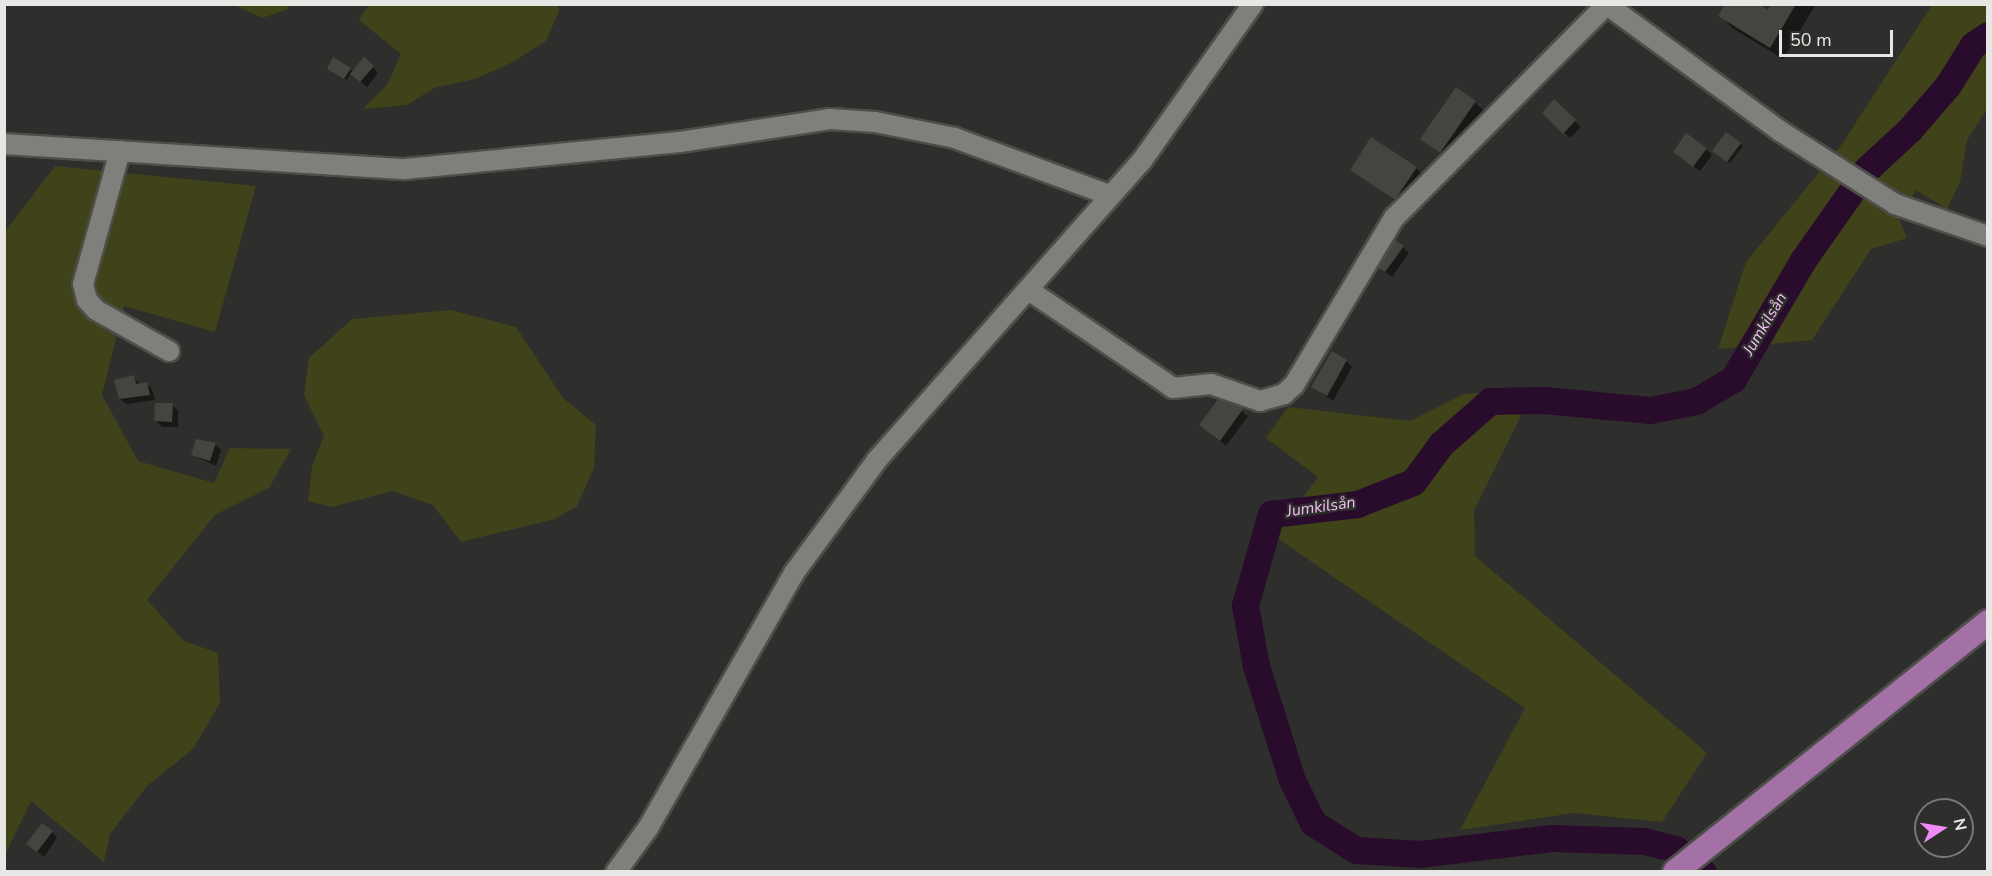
<!DOCTYPE html>
<meta charset="utf-8">
<style>
body{margin:0}
#map{position:relative;width:1992px;height:876px;overflow:hidden;background:#2e2f2c;font-family:"Nunito Sans",sans-serif}
div>[style]{position:absolute}
.green>*{inset:0;background:#404219}
.shadow>*{inset:0;background:#0007}
.river>*{height:27px;margin:-13.5px;padding:0 13.5px;transform-origin:13.5px;border-radius:13.5px;background:#290c2b}
.building>*{inset:0;background:#444441}
.roads{filter:drop-shadow(2px 0 #4d4d4a) drop-shadow(-2px 0 #4d4d4a) drop-shadow(0 2px #4d4d4a) drop-shadow(0 -2px #4d4d4a)}
.minor>*{height:20px;margin:-10px;padding:0 10px;transform-origin:10px;border-radius:10px;background:#7f807c}
.major>*{height:24px;margin:-12px;padding:0 12px;transform-origin:12px;border-radius:12px;background:#a471a7}
span{translate:-50% -50%;white-space:nowrap;text-align:center;line-height:1.15;-webkit-text-stroke:4.5px #2e2f2c;paint-order:stroke}
.water-label{font-size:16px;color:#f6bff9;font-style:italic}
.frame{position:absolute;inset:0;border:6px solid #e7e7e5;pointer-events:none}
.north{position:absolute;left:1914px;top:798px;width:60px;height:60px;box-sizing:border-box;background:#2e2f2c;border:2px solid #787976;border-radius:50%;rotate:78deg;font-size:16px;font-weight:700;line-height:24px;text-align:center;color:#e7e7e5}
.north::after{content:'';display:block;margin:auto;width:21px;height:27px;background:#ef8bf6;clip-path:polygon(50% 0,100% 100%,50% 72%,0 100%)}
.scale{position:absolute;left:1779px;top:30px;width:114px;height:27px;box-sizing:border-box;border:3px solid #e7e7e5;border-top:0;padding-left:8px;font-size:18px;line-height:21px;white-space:nowrap;color:#e7e7e5;-webkit-text-stroke:4px #2e2f2c;paint-order:stroke}
</style>
<div id="map">
<div class="green">
<div style="clip-path:polygon(369px 4px,558px 4px,559px 11px,546px 41px,511px 63px,475px 79px,434px 88px,407px 105px,363px 109px,387px 85px,401px 54px,359px 20px)"></div>
<div style="clip-path:polygon(234px 5px,290px 5px,286px 10px,262px 18px)"></div>
<div style="clip-path:polygon(1932px 5px,1987px 5px,1987px 109px,1967px 140px,1960px 182px,1947px 209px,1916px 190px,1899px 219px,1907px 238px,1871px 249px,1812px 340px,1718px 349px,1746px 262px,1842px 144px)"></div>
<div style="clip-path:polygon(55px 166px,256px 186px,215px 332px,124px 306px,102px 395px,138px 461px,214px 483px,230px 448px,291px 449px,269px 488px,215px 515px,147px 600px,184px 641px,218px 653px,220px 703px,193px 749px,147px 786px,110px 834px,104px 862px,31px 801px,5px 855px,5px 232px)"></div>
<div style="clip-path:polygon(451px 310px,516px 327px,563px 398px,596px 425px,594px 468px,577px 506px,555px 519px,461px 542px,433px 505px,392px 491px,332px 507px,308px 501px,312px 466px,324px 436px,304px 395px,309px 358px,352px 319px)"></div>
<div style="clip-path:polygon(1534px 389px,1474px 511px,1475px 556px,1707px 753px,1662px 822px,1574px 813px,1460px 830px,1525px 708px,1274px 536px,1318px 477px,1266px 438px,1288px 407px,1410px 421px,1463px 394px)"></div>
</div>
<div class="shadow">
<div style="clip-path:polygon(1773px 4px,1816px 4px,1783px 59px,1732px 28px,1720px 15px,1768px 13px)"></div>
<div style="clip-path:polygon(373px 67px,378px 73px,367px 87px,351px 73px,347px 80px,331px 71px,350px 69px,353px 72px)"></div>
<div style="clip-path:polygon(1554px 101px,1581px 127px,1570px 138px,1544px 113px)"></div>
<div style="clip-path:polygon(1475px 102px,1484px 111px,1449px 161px,1422px 139px)"></div>
<div style="clip-path:polygon(1727px 134px,1743px 146px,1730px 163px,1716px 153px)"></div>
<div style="clip-path:polygon(1706px 149px,1712px 155px,1700px 171px,1681px 157px)"></div>
<div style="clip-path:polygon(1416px 168px,1425px 177px,1405px 208px,1352px 169px)"></div>
<div style="clip-path:polygon(1403px 247px,1409px 253px,1392px 277px,1381px 269px)"></div>
<div style="clip-path:polygon(1346px 361px,1352px 367px,1333px 401px,1313px 387px)"></div>
<div style="clip-path:polygon(133px 377px,140px 385px,146px 383px,152px 389px,155px 400px,126px 404px,120px 399px)"></div>
<div style="clip-path:polygon(1222px 396px,1248px 416px,1226px 446px,1201px 425px)"></div>
<div style="clip-path:polygon(172px 405px,178px 411px,178px 427px,162px 427px,156px 421px)"></div>
<div style="clip-path:polygon(215px 444px,221px 450px,216px 466px,193px 455px)"></div>
<div style="clip-path:polygon(52px 832px,57px 838px,44px 857px,34px 849px)"></div>
</div>
<div class="river">
<div style="left:1703px;top:872px;width:35px;rotate:-140deg"></div>
<div style="left:1676px;top:849px;width:34px;rotate:-166deg"></div>
<div style="left:1643px;top:841px;width:92px;rotate:-178.1deg"></div>
<div style="left:1551px;top:838px;width:131px;rotate:173deg"></div>
<div style="left:1421px;top:854px;width:65px;rotate:-176.5deg"></div>
<div style="left:1356px;top:850px;width:51px;rotate:-147.9deg"></div>
<div style="left:1313px;top:823px;width:48px;rotate:-116deg"></div>
<div style="left:1292px;top:780px;width:120px;rotate:-107.5deg"></div>
<div style="left:1256px;top:666px;width:62px;rotate:-100.2deg"></div>
<div style="left:1245px;top:605px;width:95px;rotate:-74.1deg"></div>
<div style="left:1271px;top:514px;width:87px;rotate:-6.6deg"></div>
<div style="left:1357px;top:504px;width:60px;rotate:-21.4deg"></div>
<div style="left:1413px;top:482px;width:47px;rotate:-53.6deg"></div>
<div style="left:1441px;top:444px;width:65px;rotate:-41.3deg"></div>
<div style="left:1490px;top:401px;width:54px;rotate:-1.1deg"></div>
<div style="left:1544px;top:400px;width:106px;rotate:5.4deg"></div>
<div style="left:1650px;top:410px;width:47px;rotate:-11.1deg"></div>
<div style="left:1696px;top:401px;width:43px;rotate:-30.7deg"></div>
<div style="left:1733px;top:379px;width:138px;rotate:-59.5deg"></div>
<div style="left:1803px;top:260px;width:111px;rotate:-54.9deg"></div>
<div style="left:1867px;top:169px;width:59px;rotate:-42.9deg"></div>
<div style="left:1910px;top:129px;width:58px;rotate:-49.2deg"></div>
<div style="left:1948px;top:85px;width:47px;rotate:-58deg"></div>
<div style="left:1973px;top:45px;width:18px;rotate:-34deg"></div>
</div>
<div class="building">
<div style="clip-path:polygon(1725px 4px,1758px 4px,1768px 10px,1771px 4px,1796px 4px,1770px 48px,1718px 16px)"></div>
<div style="clip-path:polygon(333px 57px,351px 68px,344px 79px,327px 69px)"></div>
<div style="clip-path:polygon(364px 57px,374px 66px,360px 82px,350px 74px)"></div>
<div style="clip-path:polygon(1456px 87px,1476px 101px,1440px 153px,1420px 139px)"></div>
<div style="clip-path:polygon(1554px 99px,1576px 120px,1563px 134px,1542px 113px)"></div>
<div style="clip-path:polygon(1726px 132px,1741px 143px,1727px 162px,1712px 151px)"></div>
<div style="clip-path:polygon(1686px 133px,1707px 148px,1693px 167px,1673px 152px)"></div>
<div style="clip-path:polygon(1371px 137px,1417px 167px,1395px 200px,1350px 170px)"></div>
<div style="clip-path:polygon(1392px 238px,1404px 246px,1385px 272px,1373px 264px)"></div>
<div style="clip-path:polygon(1332px 351px,1347px 360px,1327px 396px,1311px 387px)"></div>
<div style="clip-path:polygon(134px 375px,136px 384px,147px 382px,150px 395px,119px 399px,114px 380px)"></div>
<div style="clip-path:polygon(1222px 394px,1243px 409px,1220px 441px,1199px 425px)"></div>
<div style="clip-path:polygon(155px 403px,173px 403px,172px 422px,154px 421px)"></div>
<div style="clip-path:polygon(196px 439px,216px 443px,210px 461px,191px 455px)"></div>
<div style="clip-path:polygon(42px 823px,53px 831px,37px 852px,26px 844px)"></div>
</div>
<div class="roads">
<div class="minor">
<div style="left:1606px;top:4px;width:215px;rotate:36.1deg"></div>
<div style="left:1780px;top:131px;width:136px;rotate:32.4deg"></div>
<div style="left:1895px;top:204px;width:98px;rotate:19deg"></div>
<div style="left:4px;top:144px;width:402px;rotate:3.6deg"></div>
<div style="left:405px;top:169px;width:276px;rotate:-5.6deg"></div>
<div style="left:680px;top:142px;width:152px;rotate:-8.7deg"></div>
<div style="left:830px;top:119px;width:45px;rotate:3.8deg"></div>
<div style="left:875px;top:122px;width:82px;rotate:11.3deg"></div>
<div style="left:955px;top:138px;width:164px;rotate:20.3deg"></div>
<div style="left:120px;top:151px;width:138px;rotate:105.5deg"></div>
<div style="left:83px;top:284px;width:16px;rotate:76deg"></div>
<div style="left:87px;top:300px;width:13px;rotate:48deg"></div>
<div style="left:96px;top:310px;width:84px;rotate:29.3deg"></div>
<div style="left:1030px;top:291px;width:173px;rotate:34.1deg"></div>
<div style="left:1173px;top:388px;width:38px;rotate:-6deg"></div>
<div style="left:1211px;top:384px;width:52px;rotate:19.1deg"></div>
<div style="left:1260px;top:401px;width:25px;rotate:-16deg"></div>
<div style="left:1284px;top:394px;width:13px;rotate:-42deg"></div>
<div style="left:1294px;top:385px;width:195px;rotate:-59.1deg"></div>
<div style="left:1394px;top:218px;width:301px;rotate:-45.1deg"></div>
<div style="left:616px;top:872px;width:54px;rotate:-54deg"></div>
<div style="left:648px;top:828px;width:294px;rotate:-60.2deg"></div>
<div style="left:794px;top:573px;width:140px;rotate:-53.7deg"></div>
<div style="left:877px;top:460px;width:398px;rotate:-48.5deg"></div>
<div style="left:1141px;top:162px;width:194px;rotate:-54.7deg"></div>
</div>
<div class="major">
<div style="left:1675px;top:872px;width:401px;rotate:-38.6deg"></div>
</div>
</div>
<div class="water-label">
<span style="left:1765px;top:324px;rotate:-59deg">Jumkilsån</span>
<span style="left:1321px;top:507px;rotate:-8deg">Jumkilsån</span>
</div>
<div class="frame"></div>
<div class="north">N</div>
<div class="scale">50 m</div>
</div>
